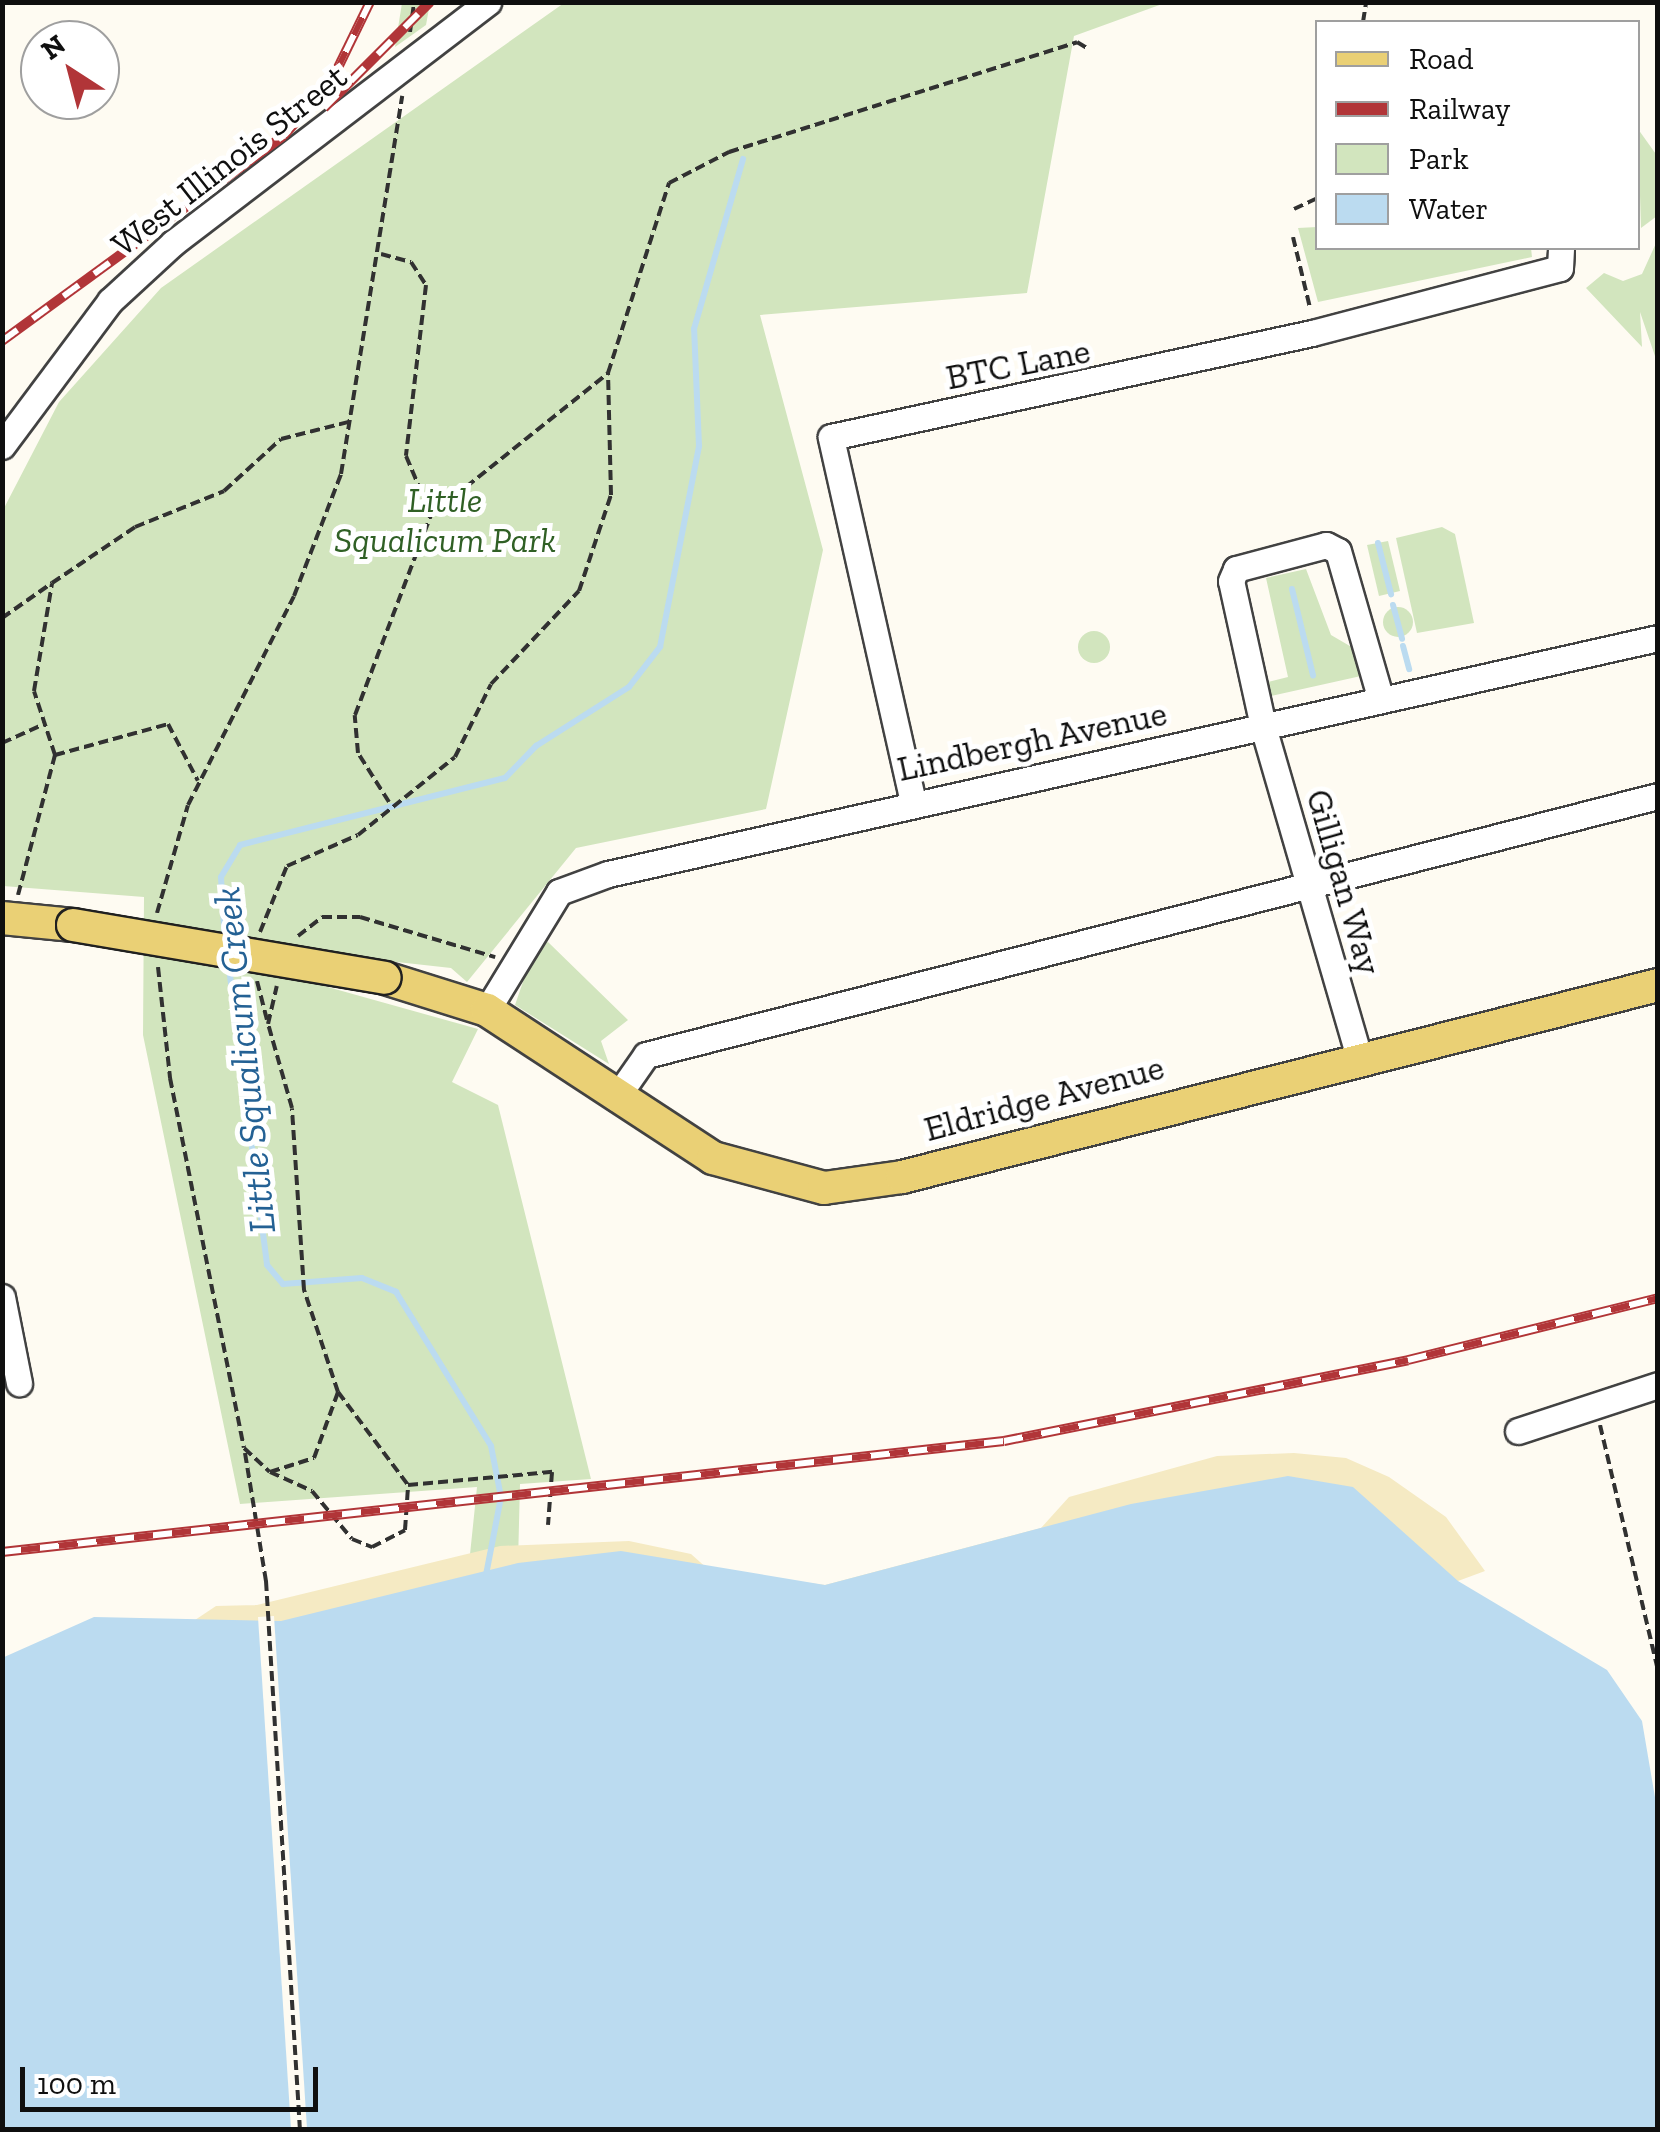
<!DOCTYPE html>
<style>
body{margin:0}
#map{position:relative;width:1660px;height:2132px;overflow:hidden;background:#fefbf2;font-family:"Zilla Slab",serif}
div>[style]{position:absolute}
.green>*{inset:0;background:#d2e5be}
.round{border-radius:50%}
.sand>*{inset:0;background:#f5eac3}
.water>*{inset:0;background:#bbdbf0}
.pier>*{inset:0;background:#fefbf2}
.stream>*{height:6px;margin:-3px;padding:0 3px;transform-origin:3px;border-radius:3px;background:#bbdbf0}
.path>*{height:4px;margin-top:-2px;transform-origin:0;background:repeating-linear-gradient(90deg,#313131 0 10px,transparent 0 15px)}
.roads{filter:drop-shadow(2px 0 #424242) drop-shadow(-2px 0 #424242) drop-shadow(0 2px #424242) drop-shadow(0 -2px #424242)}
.minor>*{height:25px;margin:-12.5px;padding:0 12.5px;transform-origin:12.5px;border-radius:12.5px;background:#fff}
.major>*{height:32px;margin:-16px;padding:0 16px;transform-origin:16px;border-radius:16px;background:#ead075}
.rail>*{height:10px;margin-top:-5px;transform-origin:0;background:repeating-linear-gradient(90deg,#fff 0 19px,#b13538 0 38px);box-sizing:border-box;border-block:2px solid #b13538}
.bridges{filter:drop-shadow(2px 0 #202020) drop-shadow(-2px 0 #202020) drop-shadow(0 2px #202020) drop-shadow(0 -2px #202020)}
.major-bridge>*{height:32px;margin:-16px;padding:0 16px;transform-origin:16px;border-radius:16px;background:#ead075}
span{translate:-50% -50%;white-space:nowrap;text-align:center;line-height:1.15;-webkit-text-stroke:10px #fff;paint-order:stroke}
.street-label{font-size:35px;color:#0f0f0f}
.park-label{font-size:35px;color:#306025;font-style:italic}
.water-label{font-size:38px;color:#246194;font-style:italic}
.frame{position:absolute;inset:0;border:5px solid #0f0f0f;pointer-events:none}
.legend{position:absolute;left:1315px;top:20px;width:325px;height:230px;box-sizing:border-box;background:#fff;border:2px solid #9f9f9f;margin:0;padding:12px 18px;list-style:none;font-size:30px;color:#0f0f0f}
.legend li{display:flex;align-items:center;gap:20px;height:50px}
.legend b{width:50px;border:2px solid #9f9f9f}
.north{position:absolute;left:20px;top:20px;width:100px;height:100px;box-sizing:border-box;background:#fff;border:2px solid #9f9f9f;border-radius:50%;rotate:324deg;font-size:28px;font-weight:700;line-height:40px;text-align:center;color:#0f0f0f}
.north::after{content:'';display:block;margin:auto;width:35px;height:45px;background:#b13538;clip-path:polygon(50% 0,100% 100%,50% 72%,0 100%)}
.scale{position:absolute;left:20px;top:2067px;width:298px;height:45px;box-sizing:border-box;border:5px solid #0f0f0f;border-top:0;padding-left:12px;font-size:30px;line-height:35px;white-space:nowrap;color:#0f0f0f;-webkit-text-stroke:8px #fff;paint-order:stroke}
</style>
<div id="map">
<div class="green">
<div style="clip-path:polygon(402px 3px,430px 3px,426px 25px,395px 47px)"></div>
<div style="clip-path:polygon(564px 3px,1165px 3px,1074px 36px,1027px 293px,760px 315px,823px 550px,766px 809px,576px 848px,467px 982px,451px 968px,325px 954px,317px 984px,478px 1029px,452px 1082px,498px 1105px,591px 1479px,520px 1484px,518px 1563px,469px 1564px,477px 1487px,240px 1504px,143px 1035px,144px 897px,3px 886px,2px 512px,59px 402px,161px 288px)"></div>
<div style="clip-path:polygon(1638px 129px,1658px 157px,1657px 216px,1641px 228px)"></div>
<div style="clip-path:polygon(1317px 227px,1318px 248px,1531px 248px,1532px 257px,1318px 302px,1298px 228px)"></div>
<div style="clip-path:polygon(1657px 241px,1657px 362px,1640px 312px,1642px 347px,1586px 288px,1604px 273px,1623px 281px,1642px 274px)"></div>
<div style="clip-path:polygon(1442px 527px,1455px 534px,1474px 623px,1417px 633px,1396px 538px)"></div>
<div style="clip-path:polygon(1388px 541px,1400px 591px,1379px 596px,1367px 545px)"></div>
<div style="clip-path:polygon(1306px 569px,1331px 635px,1355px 649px,1361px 676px,1271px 696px,1268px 682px,1288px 677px,1266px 578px)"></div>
<div class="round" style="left:1383px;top:607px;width:30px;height:30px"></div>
<div class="round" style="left:1078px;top:631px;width:32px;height:32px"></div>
<div style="clip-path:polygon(548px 942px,628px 1020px,601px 1041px,609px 1064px,515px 1005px,535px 947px)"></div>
</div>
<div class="sand">
<div style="clip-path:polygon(1294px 1453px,1346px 1458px,1389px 1477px,1446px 1517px,1485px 1571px,1458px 1581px,186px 1626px,216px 1606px,257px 1605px,500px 1546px,629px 1541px,691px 1554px,709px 1570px,825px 1585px,1041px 1528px,1069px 1497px,1217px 1456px)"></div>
</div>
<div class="water">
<div style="clip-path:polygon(1288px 1476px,1353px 1487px,1458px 1581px,1607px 1670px,1642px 1721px,1658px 1815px,1657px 2129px,3px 2129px,2px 1658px,94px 1617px,281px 1621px,518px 1563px,621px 1551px,825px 1585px,1131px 1504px)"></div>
</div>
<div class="pier">
<div style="clip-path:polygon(274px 1616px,307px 2129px,291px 2129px,258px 1617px)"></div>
</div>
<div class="stream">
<div style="left:1378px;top:543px;width:53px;rotate:75.7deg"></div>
<div style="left:1292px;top:589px;width:89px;rotate:76.3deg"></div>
<div style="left:1393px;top:605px;width:35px;rotate:75deg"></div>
<div style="left:1403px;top:646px;width:24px;rotate:75deg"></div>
<div style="left:225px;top:943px;width:66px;rotate:-93.5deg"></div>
<div style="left:221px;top:877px;width:37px;rotate:-59deg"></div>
<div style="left:240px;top:845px;width:273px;rotate:-14.2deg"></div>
<div style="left:505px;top:778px;width:45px;rotate:-45.9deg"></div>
<div style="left:536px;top:746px;width:110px;rotate:-32.4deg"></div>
<div style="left:629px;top:687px;width:51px;rotate:-52.2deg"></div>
<div style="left:660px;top:647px;width:205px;rotate:-79deg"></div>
<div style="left:699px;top:446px;width:117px;rotate:-92.4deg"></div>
<div style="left:694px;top:329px;width:177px;rotate:-73.9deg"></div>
<div style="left:228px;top:960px;width:307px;rotate:82.7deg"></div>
<div style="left:267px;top:1265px;width:25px;rotate:50deg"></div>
<div style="left:283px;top:1284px;width:79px;rotate:-4.3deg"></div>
<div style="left:362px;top:1278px;width:37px;rotate:22deg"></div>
<div style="left:396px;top:1292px;width:181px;rotate:58.3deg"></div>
<div style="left:491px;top:1446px;width:52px;rotate:78.9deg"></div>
<div style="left:501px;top:1497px;width:79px;rotate:100.9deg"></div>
</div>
<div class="path">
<div style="left:1363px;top:22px;width:18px;rotate:-81deg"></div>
<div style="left:410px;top:32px;width:30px;rotate:-82deg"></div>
<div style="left:1294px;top:209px;width:26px;rotate:-25deg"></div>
<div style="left:1293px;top:237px;width:73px;rotate:76.5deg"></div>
<div style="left:381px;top:254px;width:31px;rotate:15deg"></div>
<div style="left:411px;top:262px;width:27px;rotate:57deg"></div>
<div style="left:426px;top:285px;width:172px;rotate:96.7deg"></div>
<div style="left:406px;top:456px;width:64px;rotate:67deg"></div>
<div style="left:2px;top:618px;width:61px;rotate:-35deg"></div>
<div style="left:2px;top:743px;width:46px;rotate:-24.3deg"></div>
<div style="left:55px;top:755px;width:67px;rotate:-108.2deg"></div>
<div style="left:34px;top:691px;width:109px;rotate:-80.5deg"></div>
<div style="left:52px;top:583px;width:100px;rotate:-34deg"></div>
<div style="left:135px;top:527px;width:96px;rotate:-22deg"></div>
<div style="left:224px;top:491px;width:77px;rotate:-42.4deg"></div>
<div style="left:281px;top:439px;width:73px;rotate:-14.2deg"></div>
<div style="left:389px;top:802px;width:58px;rotate:-122.3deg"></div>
<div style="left:358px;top:753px;width:38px;rotate:-95deg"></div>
<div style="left:355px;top:715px;width:214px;rotate:-69.2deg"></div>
<div style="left:431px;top:515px;width:227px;rotate:-38.7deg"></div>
<div style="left:18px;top:895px;width:145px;rotate:-75.2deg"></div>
<div style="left:55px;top:755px;width:117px;rotate:-15.3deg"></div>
<div style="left:168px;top:724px;width:64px;rotate:62.2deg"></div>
<div style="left:157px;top:913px;width:112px;rotate:-74deg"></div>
<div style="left:188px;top:805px;width:234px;rotate:-63.1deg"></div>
<div style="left:294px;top:596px;width:131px;rotate:-68.9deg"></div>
<div style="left:341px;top:474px;width:383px;rotate:-80.8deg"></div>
<div style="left:260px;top:932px;width:71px;rotate:-67.8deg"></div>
<div style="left:287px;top:866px;width:77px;rotate:-23.6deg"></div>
<div style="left:358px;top:835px;width:124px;rotate:-38.8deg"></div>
<div style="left:455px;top:757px;width:81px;rotate:-63.7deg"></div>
<div style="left:491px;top:684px;width:128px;rotate:-46.6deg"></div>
<div style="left:579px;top:591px;width:101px;rotate:-71.6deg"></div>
<div style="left:611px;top:495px;width:122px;rotate:-91.4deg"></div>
<div style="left:608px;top:373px;width:200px;rotate:-72.2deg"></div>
<div style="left:669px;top:183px;width:68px;rotate:-27.3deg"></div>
<div style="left:729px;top:152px;width:365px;rotate:-17.5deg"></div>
<div style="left:1077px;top:42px;width:12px;rotate:31deg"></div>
<div style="left:298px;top:936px;width:31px;rotate:-38deg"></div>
<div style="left:322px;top:917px;width:38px"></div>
<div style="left:360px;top:917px;width:141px;rotate:16.5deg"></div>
<div style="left:158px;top:967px;width:112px;rotate:83.8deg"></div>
<div style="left:170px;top:1078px;width:377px;rotate:78.7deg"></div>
<div style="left:244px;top:1448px;width:35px;rotate:43deg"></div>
<div style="left:270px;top:1472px;width:46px;rotate:-17.7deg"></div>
<div style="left:314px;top:1458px;width:70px;rotate:-70deg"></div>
<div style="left:338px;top:1392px;width:108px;rotate:-108.4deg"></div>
<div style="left:304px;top:1290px;width:182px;rotate:-93.8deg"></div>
<div style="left:292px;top:1108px;width:87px;rotate:-105.9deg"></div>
<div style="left:268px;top:1024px;width:39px;rotate:-77deg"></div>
<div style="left:257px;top:981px;width:40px;rotate:75.6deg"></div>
<div style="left:338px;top:1392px;width:116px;rotate:53deg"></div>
<div style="left:408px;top:1485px;width:145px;rotate:-5.2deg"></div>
<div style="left:552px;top:1472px;width:53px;rotate:94.3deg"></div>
<div style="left:1600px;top:1425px;width:253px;rotate:76.7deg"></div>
<div style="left:245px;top:1453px;width:130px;rotate:80.7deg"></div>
<div style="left:266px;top:1581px;width:550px;rotate:86.46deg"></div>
<div style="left:270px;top:1472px;width:46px;rotate:24.3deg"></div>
<div style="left:312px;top:1491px;width:62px;rotate:50.2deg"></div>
<div style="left:352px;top:1539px;width:22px;rotate:22deg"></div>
<div style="left:372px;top:1547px;width:37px;rotate:-27deg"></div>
<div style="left:405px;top:1530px;width:43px;rotate:-86deg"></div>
</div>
<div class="roads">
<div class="minor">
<div style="left:2px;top:446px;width:181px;rotate:-53.3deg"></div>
<div style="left:110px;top:301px;width:86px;rotate:-42.6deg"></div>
<div style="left:173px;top:243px;width:397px;rotate:-37.4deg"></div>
<div style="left:913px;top:802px;width:374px;rotate:-102.7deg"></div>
<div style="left:831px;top:437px;width:492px;rotate:-12.2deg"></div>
<div style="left:1312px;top:333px;width:256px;rotate:-14.7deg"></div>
<div style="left:1560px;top:268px;width:20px;rotate:-87deg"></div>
<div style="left:487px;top:1010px;width:138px;rotate:-58.6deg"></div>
<div style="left:559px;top:892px;width:52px;rotate:-20.2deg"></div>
<div style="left:608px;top:874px;width:1076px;rotate:-12.67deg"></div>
<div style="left:1359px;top:1057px;width:345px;rotate:-106.2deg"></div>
<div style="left:1263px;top:726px;width:148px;rotate:-102.4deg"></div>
<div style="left:1231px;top:581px;width:13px;rotate:-67deg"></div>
<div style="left:1236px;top:569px;width:93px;rotate:-14.9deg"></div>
<div style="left:1326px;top:545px;width:13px;rotate:27deg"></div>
<div style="left:1338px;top:551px;width:155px;rotate:73.9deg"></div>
<div style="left:616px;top:1098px;width:52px;rotate:-55.1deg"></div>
<div style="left:646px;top:1055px;width:1045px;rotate:-14.36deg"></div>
<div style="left:2px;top:1297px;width:88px;rotate:78.8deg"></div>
<div style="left:1518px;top:1431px;width:147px;rotate:-18.2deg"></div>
</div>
<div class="major">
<div style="left:2px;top:918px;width:71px;rotate:5.6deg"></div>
<div style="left:385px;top:978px;width:107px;rotate:17.4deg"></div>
<div style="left:487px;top:1010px;width:270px;rotate:33.2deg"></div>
<div style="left:713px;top:1158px;width:115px;rotate:15.1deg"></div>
<div style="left:824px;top:1188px;width:79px;rotate:-8deg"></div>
<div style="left:902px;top:1177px;width:780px;rotate:-14.25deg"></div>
</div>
</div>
<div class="rail">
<div style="left:324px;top:108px;width:150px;rotate:-45deg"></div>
<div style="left:2px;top:341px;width:348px;rotate:-36.1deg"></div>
<div style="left:283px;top:136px;width:68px;rotate:-47.4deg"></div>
<div style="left:329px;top:86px;width:93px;rotate:-64deg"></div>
<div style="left:2px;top:1552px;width:1008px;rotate:-6.32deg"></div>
<div style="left:1004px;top:1441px;width:412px;rotate:-11.3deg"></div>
<div style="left:1408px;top:1360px;width:258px;rotate:-13.9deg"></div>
</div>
<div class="bridges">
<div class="major-bridge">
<div style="left:73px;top:925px;width:316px;rotate:9.6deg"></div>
</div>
</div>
<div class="street-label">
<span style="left:229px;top:160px;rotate:-38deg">West Illinois Street</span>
<span style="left:1018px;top:364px;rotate:-11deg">BTC Lane</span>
<span style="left:1032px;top:741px;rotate:-12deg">Lindbergh Avenue</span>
<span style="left:1344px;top:882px;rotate:74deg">Gilligan Way</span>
<span style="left:1044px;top:1098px;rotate:-15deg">Eldridge Avenue</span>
</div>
<div class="park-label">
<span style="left:445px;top:520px">Little<br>Squalicum Park</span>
</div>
<div class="water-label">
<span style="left:245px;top:1060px;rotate:-96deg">Little Squalicum Creek</span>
</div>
<div class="frame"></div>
<ul class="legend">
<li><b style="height:12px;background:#ead075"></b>Road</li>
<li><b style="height:12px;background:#b13538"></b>Railway</li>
<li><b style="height:28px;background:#d2e5be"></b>Park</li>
<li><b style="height:28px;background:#bbdbf0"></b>Water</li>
</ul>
<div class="north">N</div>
<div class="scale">100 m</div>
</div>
